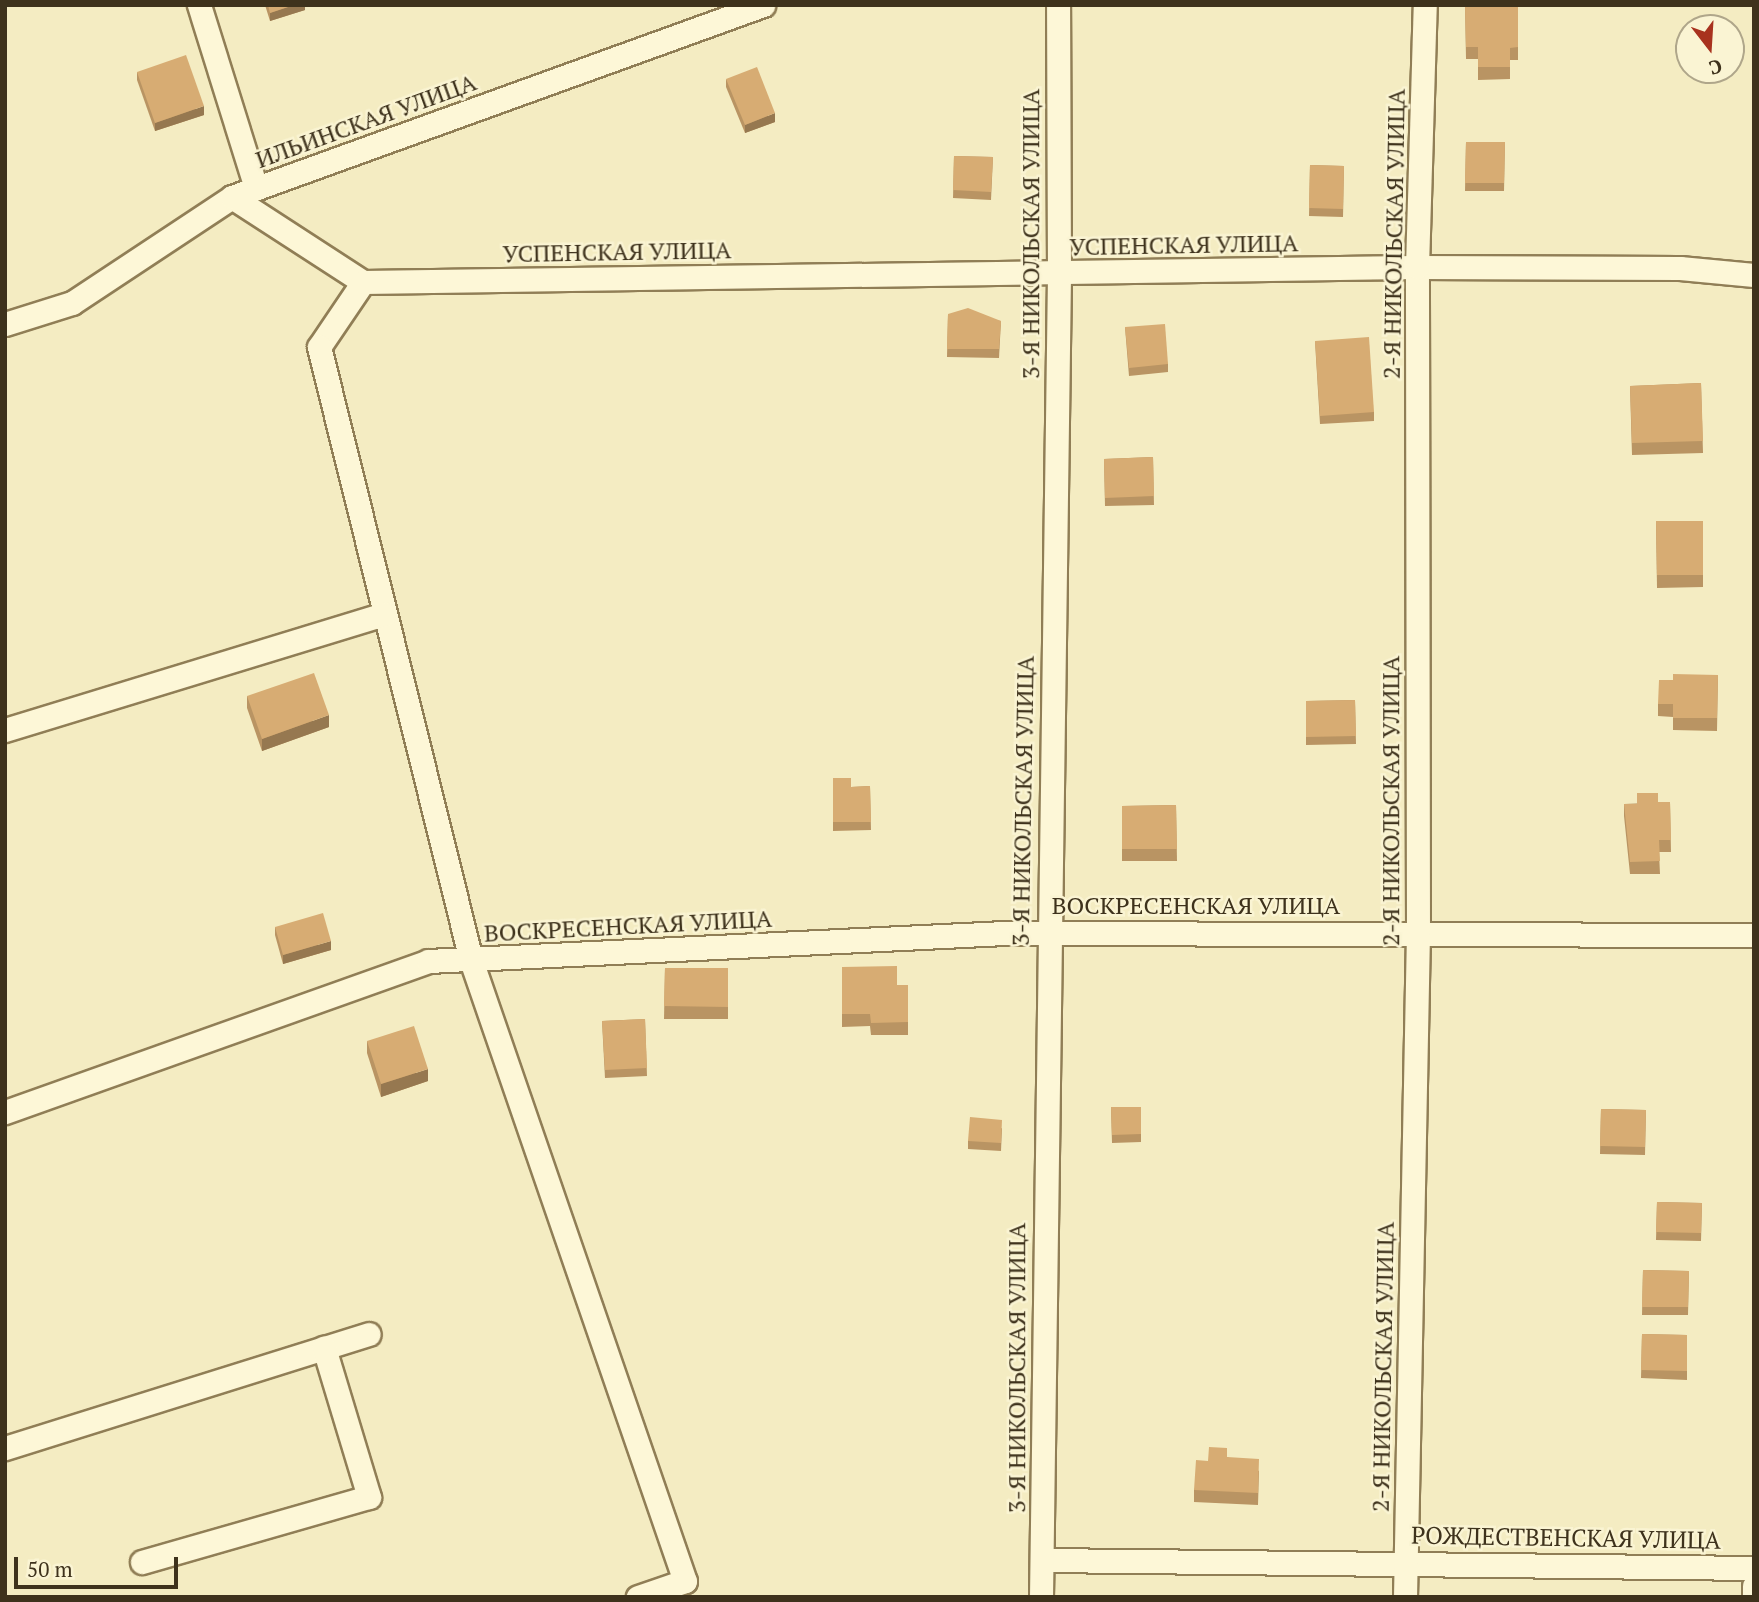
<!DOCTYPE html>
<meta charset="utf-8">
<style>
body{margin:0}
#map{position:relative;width:1759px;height:1602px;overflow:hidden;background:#f4ecc2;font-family:"PT Serif",serif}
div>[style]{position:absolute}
.roads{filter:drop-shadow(2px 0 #907e56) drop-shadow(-2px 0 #907e56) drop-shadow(0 2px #907e56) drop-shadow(0 -2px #907e56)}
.minor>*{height:23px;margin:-11.5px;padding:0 11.5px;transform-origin:11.5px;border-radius:11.5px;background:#fdf7d7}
.wall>*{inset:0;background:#b99463}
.shaded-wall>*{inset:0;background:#967850}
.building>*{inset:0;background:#d7ac73}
span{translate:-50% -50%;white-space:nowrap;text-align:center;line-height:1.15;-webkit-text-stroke:5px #faf4d3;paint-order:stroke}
.street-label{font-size:24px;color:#3e321c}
.frame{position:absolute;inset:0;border:7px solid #3e321c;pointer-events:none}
.north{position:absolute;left:1675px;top:14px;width:70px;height:70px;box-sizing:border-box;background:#faf4d3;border:2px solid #afa68a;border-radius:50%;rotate:163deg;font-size:19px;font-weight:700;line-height:28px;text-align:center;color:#3e321c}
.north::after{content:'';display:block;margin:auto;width:24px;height:32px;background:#a8321e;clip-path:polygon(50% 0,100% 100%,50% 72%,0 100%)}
.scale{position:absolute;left:14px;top:1557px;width:164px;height:32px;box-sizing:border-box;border:4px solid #3e321c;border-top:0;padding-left:9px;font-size:21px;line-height:24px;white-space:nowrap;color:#3e321c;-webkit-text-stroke:5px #faf4d3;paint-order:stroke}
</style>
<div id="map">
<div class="roads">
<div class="minor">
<div style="left:199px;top:5px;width:192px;rotate:72.7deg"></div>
<div style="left:232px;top:197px;width:156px;rotate:33deg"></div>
<div style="left:363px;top:282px;width:78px;rotate:124.1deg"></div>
<div style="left:319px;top:347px;width:632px;rotate:76.07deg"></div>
<div style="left:471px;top:960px;width:657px;rotate:70.99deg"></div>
<div style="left:685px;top:1581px;width:50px;rotate:161.2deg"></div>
<div style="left:363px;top:282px;width:1054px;rotate:-0.82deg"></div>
<div style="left:1417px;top:267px;width:263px;rotate:0.2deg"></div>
<div style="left:1680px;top:268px;width:74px;rotate:5.4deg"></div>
<div style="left:5px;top:324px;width:70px;rotate:-17.4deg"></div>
<div style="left:72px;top:303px;width:192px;rotate:-33.5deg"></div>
<div style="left:232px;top:197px;width:565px;rotate:-19.88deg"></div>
<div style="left:5px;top:730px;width:397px;rotate:-17deg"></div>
<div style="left:5px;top:1112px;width:449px;rotate:-19.6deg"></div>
<div style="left:428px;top:961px;width:577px;rotate:-2.78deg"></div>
<div style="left:1004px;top:933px;width:750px;rotate:0.15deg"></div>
<div style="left:5px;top:1448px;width:381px;rotate:-17.4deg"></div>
<div style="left:1042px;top:1560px;width:712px;rotate:0.64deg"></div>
<div style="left:142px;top:1562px;width:236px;rotate:-16deg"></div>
<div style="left:369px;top:1497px;width:156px;rotate:-106.8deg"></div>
<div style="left:1041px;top:1597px;width:1324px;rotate:-89.22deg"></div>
<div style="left:1059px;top:273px;width:268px;rotate:-90.2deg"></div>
<div style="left:1405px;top:1597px;width:665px;rotate:-88.88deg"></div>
<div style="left:1418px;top:932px;width:665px;rotate:-90.09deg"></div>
<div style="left:1417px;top:267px;width:262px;rotate:-88.3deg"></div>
<div style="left:1754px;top:1597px;width:11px;rotate:-90deg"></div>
</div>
</div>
<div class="wall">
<div style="clip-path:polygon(265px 5px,305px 5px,305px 10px,270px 21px)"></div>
<div style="clip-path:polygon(1465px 5px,1518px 5px,1518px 60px,1510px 60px,1510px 79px,1478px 80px,1478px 59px,1466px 59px)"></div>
<div style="clip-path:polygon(137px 72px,204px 115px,155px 131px,137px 80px)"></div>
<div style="clip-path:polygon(726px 79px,775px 122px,745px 133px,726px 87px)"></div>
<div style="clip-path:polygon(1466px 142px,1505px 142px,1504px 191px,1465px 191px)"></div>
<div style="clip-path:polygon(954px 156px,993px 157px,991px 200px,953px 198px)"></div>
<div style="clip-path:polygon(1310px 165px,1344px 166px,1343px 217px,1309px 216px)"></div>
<div style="clip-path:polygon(948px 314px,1001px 321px,999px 358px,947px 357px)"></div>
<div style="clip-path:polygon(1125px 327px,1168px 364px,1168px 372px,1129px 376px)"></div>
<div style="clip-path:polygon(1315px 341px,1374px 412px,1374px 421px,1320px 424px)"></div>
<div style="clip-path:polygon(1701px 383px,1703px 453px,1632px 455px,1630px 386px)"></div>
<div style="clip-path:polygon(1153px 457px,1154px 505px,1105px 506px,1104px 459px)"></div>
<div style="clip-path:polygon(1656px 521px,1703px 521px,1703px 587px,1657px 588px)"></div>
<div style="clip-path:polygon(1718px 675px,1717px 731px,1673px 730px,1673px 717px,1658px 716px,1658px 704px,1673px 680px)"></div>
<div style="clip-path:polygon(247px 696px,329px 727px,262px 751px,247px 708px)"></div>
<div style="clip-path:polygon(1355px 700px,1356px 744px,1306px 745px,1306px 701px)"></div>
<div style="clip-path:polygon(833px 778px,851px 787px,870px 786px,871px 830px,833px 831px)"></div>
<div style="clip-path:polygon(1670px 802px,1671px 852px,1659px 852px,1660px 874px,1630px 874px,1624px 816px,1624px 804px)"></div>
<div style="clip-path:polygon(1176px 805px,1177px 861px,1122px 861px,1122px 806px)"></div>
<div style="clip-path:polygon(275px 927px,331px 950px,283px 964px,275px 935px)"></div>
<div style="clip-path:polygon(842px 967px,897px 985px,908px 985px,908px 1035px,871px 1035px,870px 1026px,842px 1027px)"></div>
<div style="clip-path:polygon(665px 968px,728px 968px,728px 1019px,664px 1019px)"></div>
<div style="clip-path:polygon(645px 1019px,647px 1076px,605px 1078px,602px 1021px)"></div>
<div style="clip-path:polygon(367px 1041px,428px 1081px,381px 1097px,367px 1053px)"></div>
<div style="clip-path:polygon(1111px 1107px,1141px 1107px,1141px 1142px,1112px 1143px)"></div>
<div style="clip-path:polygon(1601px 1109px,1646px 1110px,1645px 1155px,1600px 1154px)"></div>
<div style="clip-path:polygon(1002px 1128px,1001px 1151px,968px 1149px,968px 1141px)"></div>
<div style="clip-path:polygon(1657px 1202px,1702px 1203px,1701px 1241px,1656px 1240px)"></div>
<div style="clip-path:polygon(1643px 1270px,1689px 1271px,1688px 1315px,1642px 1315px)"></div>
<div style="clip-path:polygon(1642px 1334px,1687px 1335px,1687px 1380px,1641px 1378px)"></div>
<div style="clip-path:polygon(1227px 1457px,1259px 1471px,1258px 1505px,1194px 1502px,1194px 1490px,1208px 1461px)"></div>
</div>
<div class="shaded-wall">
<div style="clip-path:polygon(294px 5px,305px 5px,305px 10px,270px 21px,270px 13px)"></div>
<div style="clip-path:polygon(204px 106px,204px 115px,155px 131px,155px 123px)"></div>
<div style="clip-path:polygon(775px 113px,775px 122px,745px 133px,745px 125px)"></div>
<div style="clip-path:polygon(329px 715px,329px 727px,262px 751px,262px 739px)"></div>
<div style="clip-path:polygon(331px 941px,331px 950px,283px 964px,283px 955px)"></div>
<div style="clip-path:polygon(428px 1069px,428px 1081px,381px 1097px,381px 1084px)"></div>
</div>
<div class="building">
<div style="clip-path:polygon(268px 5px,294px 5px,270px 13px)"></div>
<div style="clip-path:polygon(1465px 5px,1518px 5px,1518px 47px,1510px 48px,1510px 67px,1478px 67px,1478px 47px,1466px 47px)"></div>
<div style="clip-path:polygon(186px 55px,204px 106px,155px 123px,137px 72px)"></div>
<div style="clip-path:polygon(757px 67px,775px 113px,745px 125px,726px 79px)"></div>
<div style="clip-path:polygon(1466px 142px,1505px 142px,1504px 183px,1465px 183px)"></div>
<div style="clip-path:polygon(954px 156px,993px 157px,991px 192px,953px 190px)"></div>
<div style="clip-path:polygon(1310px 165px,1344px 166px,1343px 209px,1309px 208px)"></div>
<div style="clip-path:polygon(968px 308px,1001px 321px,999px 349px,947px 349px,948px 314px)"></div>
<div style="clip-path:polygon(1165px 324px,1168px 364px,1129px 368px,1125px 327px)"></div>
<div style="clip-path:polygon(1369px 337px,1374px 412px,1320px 416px,1315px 341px)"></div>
<div style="clip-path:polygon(1701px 383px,1703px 441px,1632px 443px,1630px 386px)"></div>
<div style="clip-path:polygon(1153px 457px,1154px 496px,1105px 498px,1104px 459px)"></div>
<div style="clip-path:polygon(1656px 521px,1703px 521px,1703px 575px,1657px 575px)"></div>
<div style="clip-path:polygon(314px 673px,329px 715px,262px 739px,247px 696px)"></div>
<div style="clip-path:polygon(1673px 674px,1718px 675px,1717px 718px,1673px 718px,1673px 704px,1658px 704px,1659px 680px,1673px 680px)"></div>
<div style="clip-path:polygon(1355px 700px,1356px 736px,1306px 737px,1306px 701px)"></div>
<div style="clip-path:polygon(833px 778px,851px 778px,851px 787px,870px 786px,871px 822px,833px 822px)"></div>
<div style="clip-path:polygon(1637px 793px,1658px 793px,1658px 802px,1670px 802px,1671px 840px,1659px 840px,1660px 861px,1630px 862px,1624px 804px,1637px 804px)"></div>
<div style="clip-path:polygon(1176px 805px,1177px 849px,1122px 849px,1122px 806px)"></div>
<div style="clip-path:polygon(323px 913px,331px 941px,283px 955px,275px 927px)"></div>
<div style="clip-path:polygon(897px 966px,897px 985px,908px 985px,908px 1022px,871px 1023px,870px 1014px,842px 1014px,842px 967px)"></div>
<div style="clip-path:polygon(665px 968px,728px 968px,728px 1007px,664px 1006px)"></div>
<div style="clip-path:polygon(645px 1019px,647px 1068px,605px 1070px,602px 1021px)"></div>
<div style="clip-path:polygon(414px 1026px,428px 1069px,381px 1084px,367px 1041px)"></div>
<div style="clip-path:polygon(1111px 1107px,1141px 1107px,1141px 1134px,1112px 1135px)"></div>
<div style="clip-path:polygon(1601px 1109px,1646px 1110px,1645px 1147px,1600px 1146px)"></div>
<div style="clip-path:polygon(970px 1117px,1002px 1120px,1001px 1143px,968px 1141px)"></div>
<div style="clip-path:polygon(1657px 1202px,1702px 1203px,1701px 1233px,1656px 1232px)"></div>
<div style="clip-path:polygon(1643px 1270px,1689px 1271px,1688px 1307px,1642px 1307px)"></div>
<div style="clip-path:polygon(1642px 1334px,1687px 1335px,1687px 1371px,1641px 1370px)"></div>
<div style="clip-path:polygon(1209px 1447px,1227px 1448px,1227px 1457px,1259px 1459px,1258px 1493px,1194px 1490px,1196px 1460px,1208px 1461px)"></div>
</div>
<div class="street-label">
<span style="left:366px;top:121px;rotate:-20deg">ИЛЬИНСКАЯ УЛИЦА</span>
<span style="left:1031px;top:234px;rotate:-90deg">3-Я НИКОЛЬСКАЯ УЛИЦА</span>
<span style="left:1394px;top:234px;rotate:-89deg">2-Я НИКОЛЬСКАЯ УЛИЦА</span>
<span style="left:1184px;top:245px;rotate:-1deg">УСПЕНСКАЯ УЛИЦА</span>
<span style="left:617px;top:252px;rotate:-1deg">УСПЕНСКАЯ УЛИЦА</span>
<span style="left:1023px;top:801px;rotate:-89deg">3-Я НИКОЛЬСКАЯ УЛИЦА</span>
<span style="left:1391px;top:801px;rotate:-90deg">2-Я НИКОЛЬСКАЯ УЛИЦА</span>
<span style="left:1196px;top:906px">ВОСКРЕСЕНСКАЯ УЛИЦА</span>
<span style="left:628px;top:926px;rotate:-3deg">ВОСКРЕСЕНСКАЯ УЛИЦА</span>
<span style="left:1383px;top:1367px;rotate:-89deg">2-Я НИКОЛЬСКАЯ УЛИЦА</span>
<span style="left:1017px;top:1368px;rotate:-90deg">3-Я НИКОЛЬСКАЯ УЛИЦА</span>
<span style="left:1566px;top:1538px;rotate:1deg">РОЖДЕСТВЕНСКАЯ УЛИЦА</span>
</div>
<div class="frame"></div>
<div class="north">С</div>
<div class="scale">50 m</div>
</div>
